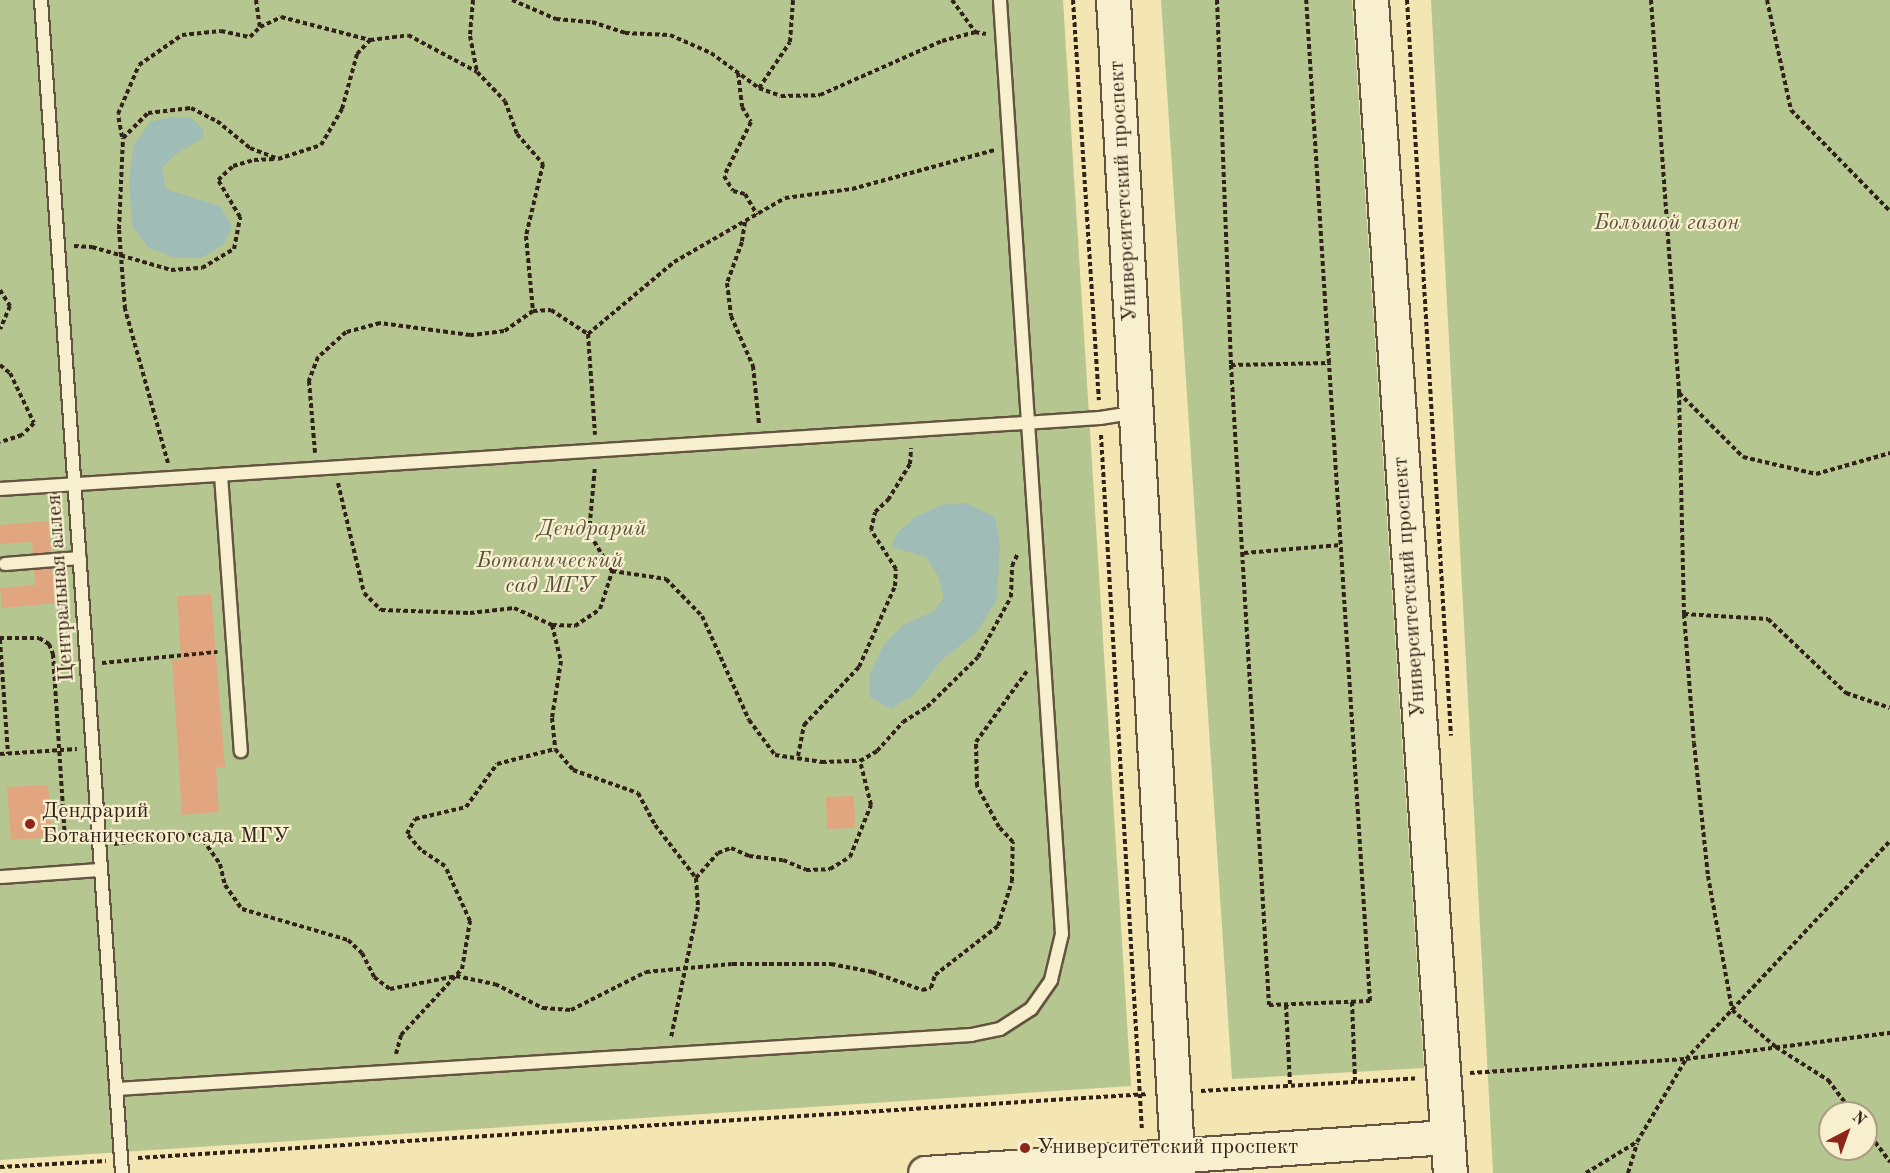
<!DOCTYPE html>
<meta charset="utf-8">
<style>
body{margin:0}
#map{position:relative;width:1890px;height:1173px;overflow:hidden;background:#f4e6b3;font-family:"Old Standard TT",serif}
div>[style]{position:absolute}
.green>*{inset:0;background:#b6c690}
.water>*{inset:0;background:#9fbdb6}
.building>*{inset:0;background:#e1a680}
.path>*{height:4px;margin-top:-2px;transform-origin:0;background:repeating-linear-gradient(90deg,#332219 0 4.5px,transparent 0 7.5px)}
.roads{filter:drop-shadow(2px 0 #635340) drop-shadow(-2px 0 #635340) drop-shadow(0 2px #635340) drop-shadow(0 -2px #635340)}
.lane>*{height:12px;margin:-6px;padding:0 6px;transform-origin:6px;border-radius:6px;background:#f8efce}
.secondary>*{height:33px;margin:-16.5px;padding:0 16.5px;transform-origin:16.5px;border-radius:16.5px;background:#f8efce}
.dots>*{width:16px;height:16px;translate:-50% -50%;box-sizing:border-box;border:3px solid #f8efce;border-radius:50%}
span{translate:-50% -50%;white-space:nowrap;text-align:center;line-height:1.15;-webkit-text-stroke:4.5px #f8efce;paint-order:stroke}
.street-label{font-size:22px;color:#332219}
.park-label{font-size:22px;color:#5a533d;font-style:italic}
.poi-label{font-size:22px;color:#332219}
.left{translate:0 -50%;text-align:left}
.north{position:absolute;left:1818px;top:1101px;width:60px;height:60px;box-sizing:border-box;background:#f8efce;border:2px solid #a99d86;border-radius:50%;rotate:41deg;font-size:16px;font-weight:700;line-height:24px;text-align:center;color:#332219}
.north::after{content:'';display:block;margin:auto;width:21px;height:27px;background:#8f2418;clip-path:polygon(50% 0,100% 100%,50% 72%,0 100%)}
</style>
<div id="map">
<div class="green">
<div style="clip-path:polygon(0 0,1063px 0,1131px 1086px,0 1160px)"></div>
<div style="clip-path:polygon(1161px 0,1352px 0,1424px 1068px,1232px 1079px)"></div>
<div style="clip-path:polygon(evenodd,1431px 0,1890px 0,1890px 1173px,1493px 1173px,1431px 0,1830px 1113px,1866px 1113px,1866px 1149px,1830px 1149px,1830px 1113px)"></div>
</div>
<div class="water">
<div style="clip-path:polygon(172px 117px,191px 118px,204px 130px,203px 138px,176px 154px,162px 168px,166px 189px,220px 206px,232px 226px,224px 244px,201px 258px,176px 258px,149px 248px,132px 226px,129px 179px,134px 145px,150px 122px)"></div>
<div style="clip-path:polygon(966px 503px,995px 517px,1000px 544px,997px 599px,977px 632px,942px 660px,914px 695px,891px 709px,870px 697px,870px 674px,883px 646px,903px 625px,932px 612px,944px 598px,938px 576px,926px 557px,891px 547px,898px 532px,917px 516px,942px 505px)"></div>
</div>
<div class="building">
<div style="clip-path:polygon(49px 521px,51px 552px,33px 554px,32px 542px,0 544px,0 525px)"></div>
<div style="clip-path:polygon(52px 569px,55px 603px,2px 608px,0 588px,35px 585px,34px 570px)"></div>
<div style="clip-path:polygon(211px 594px,225px 767px,216px 768px,219px 812px,182px 815px,172px 659px,181px 659px,177px 596px)"></div>
<div style="clip-path:polygon(48px 785px,52px 837px,11px 840px,7px 787px)"></div>
<div style="clip-path:polygon(854px 796px,855px 828px,827px 829px,826px 797px)"></div>
</div>
<div class="path">
<div style="left:256px;top:0;width:27px;rotate:82deg"></div>
<div style="left:473px;top:0;width:36px;rotate:95deg"></div>
<div style="left:470px;top:36px;width:36px;rotate:79deg"></div>
<div style="left:512px;top:0;width:48px;rotate:23.4deg"></div>
<div style="left:556px;top:19px;width:36px;rotate:5deg"></div>
<div style="left:592px;top:22px;width:35px;rotate:18deg"></div>
<div style="left:625px;top:33px;width:45px;rotate:2.5deg"></div>
<div style="left:670px;top:35px;width:45px;rotate:23.7deg"></div>
<div style="left:711px;top:53px;width:59px;rotate:36.1deg"></div>
<div style="left:759px;top:88px;width:23px;rotate:20deg"></div>
<div style="left:781px;top:96px;width:39px;rotate:-1deg"></div>
<div style="left:820px;top:95px;width:133px;rotate:-23.9deg"></div>
<div style="left:942px;top:41px;width:34px;rotate:-15deg"></div>
<div style="left:975px;top:32px;width:11px;rotate:10deg"></div>
<div style="left:952px;top:0;width:39px;rotate:54deg"></div>
<div style="left:1073px;top:0;width:401px;rotate:86.3deg"></div>
<div style="left:1217px;top:0;width:365px;rotate:87.8deg"></div>
<div style="left:1231px;top:365px;width:641px;rotate:86.6deg"></div>
<div style="left:1269px;top:1005px;width:101px;rotate:-2.3deg"></div>
<div style="left:1370px;top:1001px;width:639px;rotate:-93.68deg"></div>
<div style="left:1407px;top:0;width:737px;rotate:86.58deg"></div>
<div style="left:1651px;top:0;width:394px;rotate:85.9deg"></div>
<div style="left:1679px;top:393px;width:221px;rotate:88.7deg"></div>
<div style="left:1684px;top:614px;width:129px;rotate:85.6deg"></div>
<div style="left:1694px;top:743px;width:134px;rotate:84deg"></div>
<div style="left:1708px;top:876px;width:136px;rotate:79.8deg"></div>
<div style="left:1732px;top:1010px;width:57px;rotate:40.1deg"></div>
<div style="left:1776px;top:1047px;width:62px;rotate:32.4deg"></div>
<div style="left:1828px;top:1080px;width:41px;rotate:52.9deg"></div>
<div style="left:1767px;top:0;width:113px;rotate:77.7deg"></div>
<div style="left:1791px;top:110px;width:141px;rotate:45.6deg"></div>
<div style="left:738px;top:73px;width:34px;rotate:83deg"></div>
<div style="left:742px;top:107px;width:17px;rotate:59deg"></div>
<div style="left:751px;top:122px;width:60px;rotate:116.6deg"></div>
<div style="left:724px;top:176px;width:17px;rotate:59deg"></div>
<div style="left:733px;top:191px;width:12px;rotate:14deg"></div>
<div style="left:745px;top:194px;width:24px;rotate:60deg"></div>
<div style="left:759px;top:88px;width:55px;rotate:-56deg"></div>
<div style="left:790px;top:42px;width:42px;rotate:-85.9deg"></div>
<div style="left:122px;top:137px;width:23px;rotate:-100deg"></div>
<div style="left:118px;top:114px;width:53px;rotate:-66.8deg"></div>
<div style="left:139px;top:65px;width:52px;rotate:-34.9deg"></div>
<div style="left:182px;top:35px;width:39px;rotate:-6deg"></div>
<div style="left:221px;top:31px;width:30px;rotate:12deg"></div>
<div style="left:250px;top:37px;width:14px;rotate:-45deg"></div>
<div style="left:260px;top:27px;width:23px;rotate:-25deg"></div>
<div style="left:281px;top:17px;width:92px;rotate:14.5deg"></div>
<div style="left:745px;top:222px;width:20px;rotate:99deg"></div>
<div style="left:742px;top:242px;width:44px;rotate:110.1deg"></div>
<div style="left:727px;top:283px;width:33px;rotate:83deg"></div>
<div style="left:731px;top:316px;width:55px;rotate:66.3deg"></div>
<div style="left:753px;top:366px;width:58px;rotate:84.1deg"></div>
<div style="left:74px;top:246px;width:18px;rotate:3deg"></div>
<div style="left:92px;top:247px;width:82px;rotate:16.2deg"></div>
<div style="left:171px;top:270px;width:31px;rotate:-4deg"></div>
<div style="left:202px;top:268px;width:37px;rotate:-31deg"></div>
<div style="left:234px;top:249px;width:33px;rotate:-79deg"></div>
<div style="left:240px;top:217px;width:43px;rotate:-120.7deg"></div>
<div style="left:218px;top:180px;width:21px;rotate:-43deg"></div>
<div style="left:233px;top:166px;width:22px;rotate:-16deg"></div>
<div style="left:254px;top:160px;width:21px;rotate:-3deg"></div>
<div style="left:0;top:290px;width:19px;rotate:58deg"></div>
<div style="left:10px;top:306px;width:25px;rotate:113deg"></div>
<div style="left:533px;top:311px;width:18px;rotate:-3deg"></div>
<div style="left:551px;top:310px;width:44px;rotate:33deg"></div>
<div style="left:588px;top:334px;width:112px;rotate:-39.9deg"></div>
<div style="left:674px;top:262px;width:128px;rotate:-30deg"></div>
<div style="left:785px;top:198px;width:68px;rotate:-7.7deg"></div>
<div style="left:852px;top:189px;width:148px;rotate:-15.3deg"></div>
<div style="left:588px;top:334px;width:101px;rotate:86deg"></div>
<div style="left:0;top:365px;width:13px;rotate:39deg"></div>
<div style="left:10px;top:373px;width:55px;rotate:64.4deg"></div>
<div style="left:34px;top:423px;width:17px;rotate:135deg"></div>
<div style="left:22px;top:435px;width:23px;rotate:162deg"></div>
<div style="left:1231px;top:365px;width:98px;rotate:-1.2deg"></div>
<div style="left:1329px;top:363px;width:364px;rotate:-93.6deg"></div>
<div style="left:1679px;top:393px;width:91px;rotate:45deg"></div>
<div style="left:1743px;top:457px;width:75px;rotate:13.1deg"></div>
<div style="left:1816px;top:474px;width:77px;rotate:-15.8deg"></div>
<div style="left:1101px;top:435px;width:697px;rotate:86.63deg"></div>
<div style="left:168px;top:463px;width:160px;rotate:-105.6deg"></div>
<div style="left:125px;top:309px;width:80px;rotate:-94.3deg"></div>
<div style="left:119px;top:229px;width:91px;rotate:-87.5deg"></div>
<div style="left:123px;top:138px;width:35px;rotate:-45deg"></div>
<div style="left:148px;top:113px;width:43px;rotate:-6.6deg"></div>
<div style="left:191px;top:108px;width:29px;rotate:27deg"></div>
<div style="left:217px;top:121px;width:43px;rotate:39.3deg"></div>
<div style="left:250px;top:148px;width:30px;rotate:21deg"></div>
<div style="left:278px;top:159px;width:45px;rotate:-18deg"></div>
<div style="left:321px;top:145px;width:42px;rotate:-59.7deg"></div>
<div style="left:342px;top:109px;width:57px;rotate:-74.7deg"></div>
<div style="left:357px;top:54px;width:19px;rotate:-47deg"></div>
<div style="left:370px;top:40px;width:38px;rotate:-7deg"></div>
<div style="left:408px;top:35px;width:78px;rotate:28.2deg"></div>
<div style="left:477px;top:72px;width:40px;rotate:46deg"></div>
<div style="left:505px;top:101px;width:35px;rotate:70deg"></div>
<div style="left:517px;top:134px;width:40px;rotate:49deg"></div>
<div style="left:543px;top:164px;width:74px;rotate:103.3deg"></div>
<div style="left:526px;top:236px;width:75px;rotate:84.7deg"></div>
<div style="left:533px;top:311px;width:35px;rotate:145deg"></div>
<div style="left:504px;top:331px;width:34px;rotate:173deg"></div>
<div style="left:470px;top:335px;width:91px;rotate:-172.4deg"></div>
<div style="left:380px;top:323px;width:35px;rotate:165deg"></div>
<div style="left:346px;top:332px;width:38px;rotate:138deg"></div>
<div style="left:318px;top:357px;width:26px;rotate:111deg"></div>
<div style="left:309px;top:381px;width:72px;rotate:85.2deg"></div>
<div style="left:338px;top:483px;width:113px;rotate:76.7deg"></div>
<div style="left:364px;top:593px;width:24px;rotate:45deg"></div>
<div style="left:381px;top:610px;width:89px;rotate:1.9deg"></div>
<div style="left:470px;top:613px;width:44px;rotate:-6.5deg"></div>
<div style="left:514px;top:608px;width:42px;rotate:24.1deg"></div>
<div style="left:552px;top:625px;width:23px;rotate:2deg"></div>
<div style="left:575px;top:626px;width:30px;rotate:-34deg"></div>
<div style="left:600px;top:609px;width:40px;rotate:-72deg"></div>
<div style="left:612px;top:571px;width:44px;rotate:-121.2deg"></div>
<div style="left:589px;top:533px;width:67px;rotate:-84.9deg"></div>
<div style="left:1244px;top:553px;width:97px;rotate:-4.7deg"></div>
<div style="left:612px;top:571px;width:55px;rotate:8.4deg"></div>
<div style="left:666px;top:579px;width:52px;rotate:45.8deg"></div>
<div style="left:702px;top:616px;width:114px;rotate:65.7deg"></div>
<div style="left:749px;top:720px;width:44px;rotate:53.4deg"></div>
<div style="left:775px;top:755px;width:48px;rotate:8.5deg"></div>
<div style="left:822px;top:762px;width:38px;rotate:-2deg"></div>
<div style="left:860px;top:761px;width:20px;rotate:-30deg"></div>
<div style="left:877px;top:751px;width:39px;rotate:-48deg"></div>
<div style="left:903px;top:722px;width:28px;rotate:-32deg"></div>
<div style="left:927px;top:707px;width:71px;rotate:-44.4deg"></div>
<div style="left:978px;top:657px;width:68px;rotate:-61.2deg"></div>
<div style="left:1011px;top:597px;width:31px;rotate:-88deg"></div>
<div style="left:1012px;top:566px;width:14px;rotate:-65deg"></div>
<div style="left:1684px;top:614px;width:84px;rotate:3.4deg"></div>
<div style="left:1768px;top:619px;width:108px;rotate:43.5deg"></div>
<div style="left:1846px;top:693px;width:46px;rotate:18.8deg"></div>
<div style="left:552px;top:625px;width:37px;rotate:76deg"></div>
<div style="left:561px;top:661px;width:58px;rotate:99deg"></div>
<div style="left:552px;top:718px;width:31px;rotate:84deg"></div>
<div style="left:555px;top:749px;width:28px;rotate:49deg"></div>
<div style="left:573px;top:770px;width:69px;rotate:19.5deg"></div>
<div style="left:638px;top:793px;width:36px;rotate:62deg"></div>
<div style="left:655px;top:825px;width:67px;rotate:52.3deg"></div>
<div style="left:696px;top:878px;width:29px;rotate:86deg"></div>
<div style="left:698px;top:907px;width:133px;rotate:101.7deg"></div>
<div style="left:0;top:638px;width:39px"></div>
<div style="left:39px;top:638px;width:12px;rotate:31deg"></div>
<div style="left:49px;top:644px;width:11px;rotate:68deg"></div>
<div style="left:53px;top:654px;width:184px;rotate:86.3deg"></div>
<div style="left:0;top:640px;width:114px;rotate:86deg"></div>
<div style="left:102px;top:663px;width:116px;rotate:-5.5deg"></div>
<div style="left:54px;top:667px;width:17px;rotate:-3deg"></div>
<div style="left:0;top:754px;width:77px;rotate:-3.7deg"></div>
<div style="left:798px;top:756px;width:32px;rotate:-79deg"></div>
<div style="left:804px;top:725px;width:80px;rotate:-46.5deg"></div>
<div style="left:859px;top:667px;width:89px;rotate:-66deg"></div>
<div style="left:895px;top:586px;width:17px;rotate:-87deg"></div>
<div style="left:896px;top:569px;width:46px;rotate:-122.7deg"></div>
<div style="left:871px;top:530px;width:18px;rotate:-77deg"></div>
<div style="left:875px;top:512px;width:18px;rotate:-43deg"></div>
<div style="left:888px;top:500px;width:42px;rotate:-58.6deg"></div>
<div style="left:910px;top:464px;width:16px;rotate:-86deg"></div>
<div style="left:114px;top:844px;width:86px;rotate:-6.7deg"></div>
<div style="left:199px;top:834px;width:37px;rotate:55deg"></div>
<div style="left:220px;top:864px;width:22px;rotate:77deg"></div>
<div style="left:225px;top:885px;width:29px;rotate:55deg"></div>
<div style="left:242px;top:909px;width:110px;rotate:16.3deg"></div>
<div style="left:348px;top:940px;width:19px;rotate:43deg"></div>
<div style="left:362px;top:953px;width:27px;rotate:63deg"></div>
<div style="left:374px;top:977px;width:20px;rotate:37deg"></div>
<div style="left:390px;top:989px;width:67px;rotate:-11.1deg"></div>
<div style="left:456px;top:976px;width:40px;rotate:12deg"></div>
<div style="left:495px;top:984px;width:54px;rotate:26.6deg"></div>
<div style="left:543px;top:1008px;width:28px;rotate:4deg"></div>
<div style="left:571px;top:1010px;width:84px;rotate:-26.9deg"></div>
<div style="left:646px;top:972px;width:86px;rotate:-5.3deg"></div>
<div style="left:732px;top:964px;width:99px"></div>
<div style="left:831px;top:964px;width:42px;rotate:11deg"></div>
<div style="left:872px;top:972px;width:53px;rotate:19.8deg"></div>
<div style="left:922px;top:990px;width:9px;rotate:-13deg"></div>
<div style="left:931px;top:988px;width:14px;rotate:-73deg"></div>
<div style="left:935px;top:975px;width:80px;rotate:-37.9deg"></div>
<div style="left:998px;top:926px;width:47px;rotate:-72.7deg"></div>
<div style="left:1012px;top:881px;width:39px;rotate:-89deg"></div>
<div style="left:1013px;top:842px;width:21px;rotate:-133deg"></div>
<div style="left:999px;top:827px;width:47px;rotate:-118.2deg"></div>
<div style="left:977px;top:786px;width:44px;rotate:-91.3deg"></div>
<div style="left:976px;top:742px;width:87px;rotate:-54.3deg"></div>
<div style="left:696px;top:878px;width:33px;rotate:-49deg"></div>
<div style="left:718px;top:853px;width:14px;rotate:-21deg"></div>
<div style="left:731px;top:848px;width:20px;rotate:24deg"></div>
<div style="left:749px;top:856px;width:34px;rotate:7deg"></div>
<div style="left:783px;top:860px;width:25px;rotate:23deg"></div>
<div style="left:806px;top:870px;width:24px;rotate:-2deg"></div>
<div style="left:830px;top:869px;width:23px;rotate:-31deg"></div>
<div style="left:850px;top:857px;width:56px;rotate:-68deg"></div>
<div style="left:871px;top:805px;width:45px;rotate:-104deg"></div>
<div style="left:1352px;top:1002px;width:79px;rotate:87.8deg"></div>
<div style="left:1286px;top:1005px;width:80px;rotate:87.1deg"></div>
<div style="left:396px;top:1054px;width:20px;rotate:-75deg"></div>
<div style="left:401px;top:1035px;width:90px;rotate:-47.3deg"></div>
<div style="left:462px;top:969px;width:49px;rotate:-80.5deg"></div>
<div style="left:470px;top:921px;width:60px;rotate:-114.4deg"></div>
<div style="left:445px;top:866px;width:29px;rotate:-146deg"></div>
<div style="left:421px;top:850px;width:21px;rotate:-131deg"></div>
<div style="left:407px;top:834px;width:17px;rotate:-62deg"></div>
<div style="left:415px;top:819px;width:52px;rotate:-13.2deg"></div>
<div style="left:466px;top:807px;width:53px;rotate:-54.2deg"></div>
<div style="left:497px;top:764px;width:60px;rotate:-14.5deg"></div>
<div style="left:1470px;top:1073px;width:216px;rotate:-3.7deg"></div>
<div style="left:1686px;top:1059px;width:206px;rotate:-7.3deg"></div>
<div style="left:1201px;top:1091px;width:217px;rotate:-3.4deg"></div>
<div style="left:1866px;top:1130px;width:40px;rotate:53deg"></div>
<div style="left:138px;top:1158px;width:1012px;rotate:-3.63deg"></div>
<div style="left:0;top:1167px;width:106px;rotate:-3.2deg"></div>
<div style="left:1586px;top:1173px;width:60px;rotate:-31.3deg"></div>
<div style="left:1637px;top:1142px;width:96px;rotate:-59.4deg"></div>
<div style="left:1686px;top:1059px;width:299px;rotate:-46.9deg"></div>
<div style="left:1628px;top:1173px;width:31px;rotate:-73deg"></div>
</div>
<div class="roads">
<div class="lane">
<div style="left:41px;top:0;width:1176px;rotate:86.05deg"></div>
<div style="left:221px;top:475px;width:277px;rotate:85.9deg"></div>
<div style="left:0;top:489px;width:1102px;rotate:-3.69deg"></div>
<div style="left:1100px;top:418px;width:36px;rotate:-9deg"></div>
<div style="left:5px;top:564px;width:75px;rotate:-4.6deg"></div>
<div style="left:0;top:877px;width:100px;rotate:-4deg"></div>
<div style="left:117px;top:1089px;width:856px;rotate:-3.62deg"></div>
<div style="left:971px;top:1035px;width:30px;rotate:-12deg"></div>
<div style="left:1000px;top:1029px;width:37px;rotate:-33deg"></div>
<div style="left:1031px;top:1009px;width:35px;rotate:-55deg"></div>
<div style="left:1051px;top:980px;width:47px;rotate:-76.6deg"></div>
<div style="left:1062px;top:934px;width:936px;rotate:-93.8deg"></div>
</div>
<div class="secondary">
<div style="left:1113px;top:0;width:1175px;rotate:86.83deg"></div>
<div style="left:1371px;top:0;width:1176px;rotate:86.15deg"></div>
<div style="left:925px;top:1173px;width:523px;rotate:-3.95deg"></div>
</div>
</div>
<div class="dots">
<div style="left:30px;top:824px;background:#8f2418"></div>
<div style="left:1025px;top:1148px;background:#8f2418"></div>
</div>
<div class="street-label">
<span style="left:1124px;top:191px;rotate:-93deg">Университетский проспект</span>
<span style="left:1410px;top:587px;rotate:-94deg">Университетский проспект</span>
<span style="left:61px;top:588px;rotate:-94deg">Центральная аллея</span>
</div>
<div class="park-label">
<span style="left:1667px;top:224px">Большой газон</span>
<span style="left:592px;top:530px">Дендрарий</span>
<span style="left:550px;top:574px">Ботанический<br>сад МГУ</span>
</div>
<div class="poi-label">
<span class="left" style="left:42px;top:824px">Дендрарий<br>Ботанического сада МГУ</span>
<span class="left" style="left:1037px;top:1148px">Университетский проспект</span>
</div>
<div class="north">N</div>
</div>
